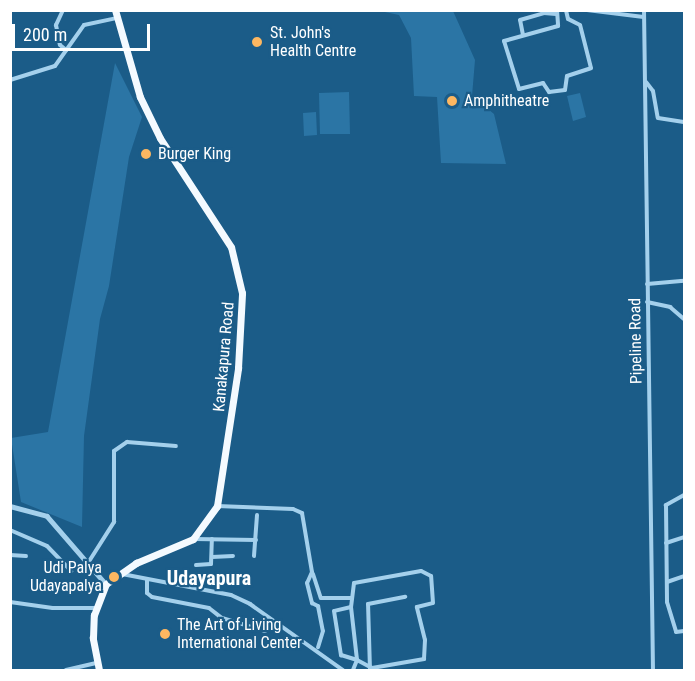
<!DOCTYPE html>
<style>
body{margin:0}
#map{position:relative;width:695px;height:681px;overflow:hidden;background:#1b5c88;font-family:"Roboto Condensed",sans-serif}
div>[style]{position:absolute}
.green>*{inset:0;background:#2b75a5}
.minor>*{height:4px;margin:-2px;padding:0 2px;transform-origin:2px;border-radius:2px;background:#a4d0ec}
.tertiary>*{height:4.5px;margin:-2.25px;padding:0 2.25px;transform-origin:2.25px;border-radius:2.25px;background:#a4d0ec}
.trunk>*{height:7px;margin:-3.5px;padding:0 3.5px;transform-origin:3.5px;border-radius:3.5px;background:#f4faff}
.dots>*{width:16px;height:16px;translate:-50% -50%;box-sizing:border-box;border:3px solid #1b5c88;border-radius:50%}
span{translate:-50% -50%;white-space:nowrap;text-align:center;line-height:1.15;-webkit-text-stroke:4.5px #1b5c88;paint-order:stroke}
.poi-label{font-size:16px;color:#fff}
.left{translate:0 -50%;text-align:left}
.right{translate:-100% -50%;text-align:right}
.street-label{font-size:16px;color:#fff}
.quarter-label{font-size:20px;color:#fff;font-weight:700}
.frame{position:absolute;inset:0;border:12px solid #fff;pointer-events:none}
.scale{position:absolute;left:12px;top:24px;width:138px;height:27px;box-sizing:border-box;border:3px solid #fff;border-top:0;padding-left:8px;font-size:18px;line-height:21px;white-space:nowrap;color:#fff;-webkit-text-stroke:4px #1b5c88;paint-order:stroke}
</style>
<div id="map">
<div class="green">
<div style="clip-path:polygon(380px 11px,453px 11px,475px 60px,472px 96px,494px 114px,506px 164px,441px 163px,437px 97px,414px 96px,411px 38px,399px 15px)"></div>
<div style="clip-path:polygon(115px 63px,142px 117px,129px 157px,109px 286px,100px 319px,84px 436px,82px 527px,21px 502px,11px 438px,48px 432px)"></div>
<div style="clip-path:polygon(349px 92px,350px 134px,320px 134px,319px 93px)"></div>
<div style="clip-path:polygon(580px 93px,586px 117px,573px 121px,567px 96px)"></div>
<div style="clip-path:polygon(316px 112px,317px 135px,304px 136px,303px 113px)"></div>
</div>
<div class="minor">
<div style="left:63px;top:10px;width:17px;rotate:115deg"></div>
<div style="left:56px;top:25px;width:20px;rotate:79deg"></div>
<div style="left:60px;top:45px;width:8px;rotate:40deg"></div>
<div style="left:557px;top:10px;width:16px;rotate:86deg"></div>
<div style="left:558px;top:26px;width:56px;rotate:164.5deg"></div>
<div style="left:504px;top:41px;width:50px;rotate:72.6deg"></div>
<div style="left:519px;top:89px;width:25px;rotate:-14deg"></div>
<div style="left:543px;top:83px;width:11px;rotate:56deg"></div>
<div style="left:549px;top:92px;width:16px;rotate:-7deg"></div>
<div style="left:565px;top:90px;width:14px;rotate:-82deg"></div>
<div style="left:567px;top:76px;width:25px;rotate:-18deg"></div>
<div style="left:591px;top:68px;width:44px;rotate:-104.3deg"></div>
<div style="left:580px;top:25px;width:13px;rotate:-153deg"></div>
<div style="left:568px;top:19px;width:9px;rotate:-103deg"></div>
<div style="left:587px;top:10px;width:57px;rotate:7deg"></div>
<div style="left:644px;top:10px;width:660px;rotate:89.22deg"></div>
<div style="left:523px;top:35px;width:15px;rotate:-101deg"></div>
<div style="left:520px;top:20px;width:25px;rotate:-16deg"></div>
<div style="left:544px;top:13px;width:12px;rotate:5deg"></div>
<div style="left:10px;top:80px;width:47px;rotate:-17.3deg"></div>
<div style="left:55px;top:66px;width:50px;rotate:-54.7deg"></div>
<div style="left:84px;top:25px;width:33px;rotate:-12deg"></div>
<div style="left:646px;top:82px;width:11px;rotate:52deg"></div>
<div style="left:653px;top:91px;width:27px;rotate:80deg"></div>
<div style="left:658px;top:118px;width:26px;rotate:9deg"></div>
<div style="left:647px;top:284px;width:37px;rotate:-5deg"></div>
<div style="left:647px;top:302px;width:24px;rotate:12deg"></div>
<div style="left:670px;top:307px;width:18px;rotate:41deg"></div>
<div style="left:684px;top:495px;width:21px;rotate:151deg"></div>
<div style="left:666px;top:505px;width:97px;rotate:89.4deg"></div>
<div style="left:667px;top:602px;width:31px;rotate:73deg"></div>
<div style="left:676px;top:632px;width:8px;rotate:-7deg"></div>
<div style="left:217px;top:506px;width:76px;rotate:2.3deg"></div>
<div style="left:293px;top:509px;width:10px;rotate:24deg"></div>
<div style="left:302px;top:513px;width:60px;rotate:80.4deg"></div>
<div style="left:312px;top:572px;width:12px;rotate:114deg"></div>
<div style="left:307px;top:583px;width:21px;rotate:76deg"></div>
<div style="left:312px;top:603px;width:7px;rotate:27deg"></div>
<div style="left:318px;top:606px;width:25px;rotate:79deg"></div>
<div style="left:323px;top:631px;width:17px;rotate:107deg"></div>
<div style="left:10px;top:530px;width:40px;rotate:23.4deg"></div>
<div style="left:47px;top:546px;width:35px;rotate:46deg"></div>
<div style="left:194px;top:539px;width:62px;rotate:0.9deg"></div>
<div style="left:666px;top:543px;width:19px;rotate:-18deg"></div>
<div style="left:10px;top:555px;width:16px;rotate:4deg"></div>
<div style="left:254px;top:556px;width:41px;rotate:-85.8deg"></div>
<div style="left:212px;top:557px;width:21px;rotate:-3deg"></div>
<div style="left:88px;top:563px;width:49px;rotate:-57.6deg"></div>
<div style="left:114px;top:522px;width:71px;rotate:-90deg"></div>
<div style="left:114px;top:451px;width:16px;rotate:-35deg"></div>
<div style="left:127px;top:442px;width:49px;rotate:4.7deg"></div>
<div style="left:196px;top:565px;width:15px;rotate:-4deg"></div>
<div style="left:211px;top:564px;width:25px;rotate:-88deg"></div>
<div style="left:122px;top:574px;width:111px;rotate:10.9deg"></div>
<div style="left:231px;top:595px;width:21px;rotate:25deg"></div>
<div style="left:250px;top:604px;width:114px;rotate:35.4deg"></div>
<div style="left:313px;top:574px;width:25px;rotate:72deg"></div>
<div style="left:321px;top:598px;width:30px"></div>
<div style="left:147px;top:580px;width:13px;rotate:90deg"></div>
<div style="left:147px;top:593px;width:6px;rotate:39deg"></div>
<div style="left:152px;top:597px;width:58px;rotate:10.9deg"></div>
<div style="left:209px;top:608px;width:16px;rotate:38deg"></div>
<div style="left:222px;top:618px;width:45px;rotate:16.8deg"></div>
<div style="left:265px;top:631px;width:14px;rotate:-36deg"></div>
<div style="left:667px;top:582px;width:18px;rotate:-19deg"></div>
<div style="left:10px;top:602px;width:43px;rotate:7.9deg"></div>
<div style="left:53px;top:608px;width:42px"></div>
<div style="left:351px;top:607px;width:17px;rotate:167deg"></div>
<div style="left:334px;top:611px;width:45px;rotate:81deg"></div>
<div style="left:341px;top:655px;width:17px;rotate:17deg"></div>
<div style="left:357px;top:660px;width:17px;rotate:28deg"></div>
<div style="left:372px;top:668px;width:53px;rotate:-9.8deg"></div>
<div style="left:424px;top:659px;width:19px;rotate:-87deg"></div>
<div style="left:425px;top:640px;width:34px;rotate:-104deg"></div>
<div style="left:417px;top:607px;width:16px;rotate:-14deg"></div>
<div style="left:433px;top:603px;width:27px;rotate:-94deg"></div>
<div style="left:431px;top:576px;width:11px;rotate:-153deg"></div>
<div style="left:421px;top:571px;width:68px;rotate:169.8deg"></div>
<div style="left:354px;top:583px;width:24px;rotate:97deg"></div>
<div style="left:351px;top:607px;width:53px;rotate:83.5deg"></div>
<div style="left:357px;top:660px;width:11px;rotate:112deg"></div>
<div style="left:66px;top:670px;width:32px;rotate:-13deg"></div>
<div style="left:370px;top:670px;width:66px;rotate:-91.7deg"></div>
<div style="left:368px;top:604px;width:38px;rotate:-11deg"></div>
</div>
<div class="tertiary">
<div style="left:10px;top:506px;width:38px;rotate:15deg"></div>
<div style="left:47px;top:516px;width:90px;rotate:49.1deg"></div>
</div>
<div class="trunk">
<div style="left:99px;top:670px;width:33px;rotate:-101deg"></div>
<div style="left:93px;top:638px;width:23px;rotate:-88deg"></div>
<div style="left:94px;top:615px;width:33px;rotate:-69deg"></div>
<div style="left:106px;top:584px;width:37px;rotate:-35deg"></div>
<div style="left:136px;top:563px;width:62px;rotate:-22.8deg"></div>
<div style="left:193px;top:539px;width:41px;rotate:-54deg"></div>
<div style="left:217px;top:506px;width:140px;rotate:-81.3deg"></div>
<div style="left:238px;top:368px;width:75px;rotate:-86.9deg"></div>
<div style="left:242px;top:293px;width:47px;rotate:-103.4deg"></div>
<div style="left:231px;top:247px;width:130px;rotate:-123.1deg"></div>
<div style="left:160px;top:138px;width:46px;rotate:-116deg"></div>
<div style="left:140px;top:97px;width:91px;rotate:-106deg"></div>
</div>
<div class="dots">
<div style="left:257px;top:42px;background:#fdb761"></div>
<div style="left:452px;top:101px;background:#fdb761"></div>
<div style="left:146px;top:154px;background:#fdb761"></div>
<div style="left:114px;top:577px;background:#fdb761"></div>
<div style="left:165px;top:634px;background:#fdb761"></div>
</div>
<div class="poi-label">
<span class="left" style="left:270px;top:42px">St. John's<br>Health Centre</span>
<span class="left" style="left:464px;top:101px">Amphitheatre</span>
<span class="left" style="left:158px;top:154px">Burger King</span>
<span class="right" style="left:102px;top:577px">Udi Palya<br>Udayapalya</span>
<span class="left" style="left:177px;top:634px">The Art of Living<br>International Center</span>
</div>
<div class="street-label">
<span style="left:636px;top:341px;rotate:-91deg">Pipeline Road</span>
<span style="left:224px;top:357px;rotate:-85deg">Kanakapura Road</span>
</div>
<div class="quarter-label">
<span style="left:209px;top:578px">Udayapura</span>
</div>
<div class="frame"></div>
<div class="scale">200 m</div>
</div>
